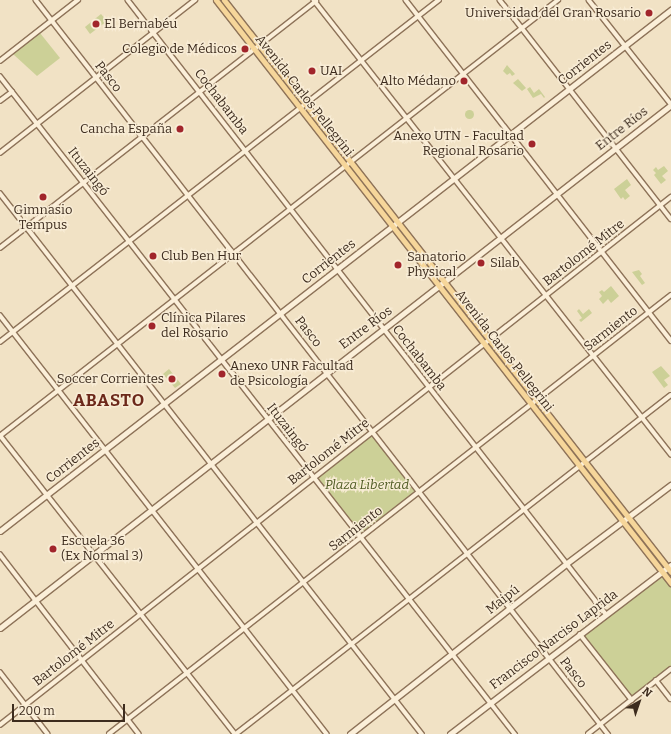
<!DOCTYPE html>
<meta charset="utf-8">
<style>
body{margin:0}
#map{position:relative;width:671px;height:734px;overflow:hidden;background:#f1e2c5;font-family:Bitter,serif}
div>[style]{position:absolute}
.green>*{inset:0;background:#ccd097}
.round{border-radius:50%}
.roads{filter:drop-shadow(1px 0 #8e7359) drop-shadow(-1px 0 #8e7359) drop-shadow(0 1px #8e7359) drop-shadow(0 -1px #8e7359)}
.minor>*{height:3.5px;margin:-1.75px;padding:0 1.75px;transform-origin:1.75px;border-radius:1.75px;background:#fbefd9}
.secondary>*{height:4.5px;margin:-2.25px;padding:0 2.25px;transform-origin:2.25px;border-radius:2.25px;background:#fbefd9}
.primary>*{height:5px;margin:-2.5px;padding:0 2.5px;transform-origin:2.5px;border-radius:2.5px;background:#f6d69a}
.dots>*{width:11px;height:11px;translate:-50% -50%;box-sizing:border-box;border:2px solid #f8ecd5;border-radius:50%}
span{translate:-50% -50%;white-space:nowrap;text-align:center;line-height:1.15;-webkit-text-stroke:3px #f8ecd5;paint-order:stroke}
.poi-label{font-size:13px;color:#3d2c1e}
.right{translate:-100% -50%;text-align:right}
.left{translate:0 -50%;text-align:left}
.street-label{font-size:13px;color:#3d2c1e}
.park-label{font-size:13px;color:#4f5b23;font-style:italic}
.district-label{font-size:17px;color:#6c281a;font-weight:700;letter-spacing:1px}
.north{position:absolute;left:619px;top:682px;width:40px;height:40px;-webkit-text-stroke:3px #f8ecd5;paint-order:stroke;rotate:40deg;font-size:11px;font-weight:700;line-height:16px;text-align:center;color:#3d2c1e}
.north::after{content:'';display:block;margin:auto;width:14px;height:18px;background:#3d2c1e;clip-path:polygon(50% 0,100% 100%,50% 72%,0 100%)}
.scale{position:absolute;left:12px;top:704px;width:113px;height:18px;box-sizing:border-box;border:2px solid #3d2c1e;border-top:0;padding-left:5px;font-size:12px;line-height:14px;white-space:nowrap;color:#3d2c1e;-webkit-text-stroke:3px #f8ecd5;paint-order:stroke}
</style>
<div id="map">
<div class="green">
<div style="clip-path:polygon(216px 0,224px 0,671px 572px,671px 669px,632px 700px,580px 634px,662px 572px)"></div>
<div style="clip-path:polygon(101px 14px,107px 21px,90px 34px,85px 27px)"></div>
<div style="clip-path:polygon(40px 33px,60px 58px,37px 76px,13px 54px)"></div>
<div style="clip-path:polygon(507px 65px,515px 74px,512px 76px,510px 73px,507px 75px,503px 71px)"></div>
<div style="clip-path:polygon(518px 79px,526px 88px,522px 91px,513px 83px)"></div>
<div style="clip-path:polygon(530px 87px,534px 93px,539px 89px,545px 97px,544px 98px,541px 94px,533px 98px,527px 89px)"></div>
<div class="round" style="left:464.5px;top:109.5px;width:9px;height:9px"></div>
<div style="clip-path:polygon(664px 166px,668px 171px,662px 176px,666px 180px,661px 184px,654px 175px,656px 173px,653px 170px,656px 167px,658px 170px)"></div>
<div style="clip-path:polygon(627px 179px,631px 185px,625px 190px,630px 196px,625px 200px,623px 197px,621px 199px,614px 189px)"></div>
<div style="clip-path:polygon(639px 270px,642px 274px,640px 276px,645px 283px,642px 285px,632px 272px)"></div>
<div style="clip-path:polygon(611px 286px,619px 296px,611px 303px,608px 299px,603px 304px,599px 299px,602px 296px,599px 292px,602px 290px,604px 292px)"></div>
<div style="clip-path:polygon(579px 309px,583px 314px,589px 309px,592px 313px,581px 322px,579px 320px,582px 318px,577px 311px)"></div>
<div style="clip-path:polygon(661px 366px,670px 376px,664px 380px,668px 385px,664px 388px,652px 372px)"></div>
<div style="clip-path:polygon(169px 369px,181px 384px,175px 388px,163px 374px)"></div>
<div style="clip-path:polygon(372px 431px,419px 492px,362px 537px,313px 477px)"></div>
</div>
<div class="roads">
<div class="minor">
<div style="left:36px;top:0;width:931px;rotate:52.07deg"></div>
<div style="left:128px;top:0;width:778px;rotate:52.1deg"></div>
<div style="left:314px;top:0;width:578px;rotate:51.82deg"></div>
<div style="left:406px;top:0;width:432px;rotate:52.1deg"></div>
<div style="left:500px;top:0;width:278px;rotate:52deg"></div>
<div style="left:589px;top:0;width:132px;rotate:51.7deg"></div>
<div style="left:0;top:61px;width:99px;rotate:-38deg"></div>
<div style="left:0;top:76px;width:836px;rotate:51.95deg"></div>
<div style="left:0;top:101px;width:15px;rotate:-37deg"></div>
<div style="left:0;top:153px;width:248px;rotate:-38.1deg"></div>
<div style="left:0;top:193px;width:686px;rotate:52.04deg"></div>
<div style="left:0;top:248px;width:401px;rotate:-38deg"></div>
<div style="left:0;top:315px;width:531px;rotate:52.03deg"></div>
<div style="left:0;top:342px;width:556px;rotate:-37.92deg"></div>
<div style="left:0;top:435px;width:380px;rotate:51.8deg"></div>
<div style="left:0;top:436px;width:708px;rotate:-38deg"></div>
<div style="left:0;top:554px;width:227px;rotate:52.3deg"></div>
<div style="left:580px;top:634px;width:84px;rotate:51.8deg"></div>
<div style="left:0;top:672px;width:78px;rotate:52.3deg"></div>
<div style="left:656px;top:680px;width:24px;rotate:52deg"></div>
<div style="left:0;top:725px;width:854px;rotate:-38.2deg"></div>
<div style="left:109px;top:734px;width:713px;rotate:-37.99deg"></div>
<div style="left:236px;top:734px;width:551px;rotate:-37.93deg"></div>
<div style="left:588px;top:734px;width:105px;rotate:-38.1deg"></div>
</div>
<div class="secondary">
<div style="left:0;top:531px;width:850px;rotate:-37.83deg"></div>
<div style="left:0;top:628px;width:851px;rotate:-37.93deg"></div>
<div style="left:350px;top:734px;width:276px;rotate:-38.2deg"></div>
<div style="left:567px;top:563px;width:130px;rotate:-36.9deg"></div>
<div style="left:450px;top:734px;width:278px;rotate:-37.4deg"></div>
</div>
<div class="primary">
<div style="left:216px;top:0;width:740px;rotate:52.03deg"></div>
<div style="left:224px;top:0;width:726px;rotate:51.99deg"></div>
</div>
</div>
<div class="dots">
<div style="left:649px;top:13px;background:#a1252b"></div>
<div style="left:96px;top:24px;background:#a1252b"></div>
<div style="left:245px;top:49px;background:#a1252b"></div>
<div style="left:312px;top:71px;background:#a1252b"></div>
<div style="left:464px;top:81px;background:#a1252b"></div>
<div style="left:180px;top:129px;background:#a1252b"></div>
<div style="left:532px;top:144px;background:#a1252b"></div>
<div style="left:43px;top:197px;background:#a1252b"></div>
<div style="left:153px;top:256px;background:#a1252b"></div>
<div style="left:481px;top:263px;background:#a1252b"></div>
<div style="left:398px;top:265px;background:#a1252b"></div>
<div style="left:152px;top:326px;background:#a1252b"></div>
<div style="left:222px;top:374px;background:#a1252b"></div>
<div style="left:172px;top:379px;background:#a1252b"></div>
<div style="left:53px;top:549px;background:#a1252b"></div>
</div>
<div class="poi-label">
<span class="right" style="left:641px;top:13px">Universidad del Gran Rosario</span>
<span class="left" style="left:104px;top:24px">El Bernabéu</span>
<span class="right" style="left:237px;top:49px">Colegio de Médicos</span>
<span class="left" style="left:320px;top:71px">UAI</span>
<span class="right" style="left:456px;top:81px">Alto Médano</span>
<span class="right" style="left:172px;top:129px">Cancha España</span>
<span class="right" style="left:524px;top:144px">Anexo UTN - Facultad<br>Regional Rosario</span>
<span style="left:43px;top:218px">Gimnasio<br>Tempus</span>
<span class="left" style="left:161px;top:256px">Club Ben Hur</span>
<span class="left" style="left:407px;top:265px">Sanatorio<br>Physical</span>
<span class="left" style="left:490px;top:263px">Silab</span>
<span class="left" style="left:161px;top:326px">Clínica Pilares<br>del Rosario</span>
<span class="left" style="left:230px;top:374px">Anexo UNR Facultad<br>de Psicología</span>
<span class="right" style="left:164px;top:379px">Soccer Corrientes</span>
<span class="left" style="left:61px;top:549px">Escuela 36<br>(Ex Normal 3)</span>
</div>
<div class="street-label">
<span style="left:585px;top:63px;rotate:-38deg">Corrientes</span>
<span style="left:108px;top:77px;rotate:52deg">Pasco</span>
<span style="left:304px;top:96px;rotate:52deg">Avenida Carlos Pellegrini</span>
<span style="left:221px;top:102px;rotate:52deg">Cochabamba</span>
<span style="left:622px;top:129px;rotate:-38deg">Entre Ríos</span>
<span style="left:88px;top:172px;rotate:52deg">Ituzaingó</span>
<span style="left:584px;top:253px;rotate:-38deg">Bartolomé Mitre</span>
<span style="left:329px;top:262px;rotate:-38deg">Corrientes</span>
<span style="left:366px;top:328px;rotate:-37deg">Entre Ríos</span>
<span style="left:611px;top:329px;rotate:-38deg">Sarmiento</span>
<span style="left:308px;top:332px;rotate:52deg">Pasco</span>
<span style="left:504px;top:351px;rotate:52deg">Avenida Carlos Pellegrini</span>
<span style="left:419px;top:358px;rotate:52deg">Cochabamba</span>
<span style="left:287px;top:428px;rotate:52deg">Ituzaingó</span>
<span style="left:329px;top:452px;rotate:-38deg">Bartolomé Mitre</span>
<span style="left:73px;top:461px;rotate:-38deg">Corrientes</span>
<span style="left:356px;top:529px;rotate:-38deg">Sarmiento</span>
<span style="left:503px;top:600px;rotate:-38deg">Maipú</span>
<span style="left:554px;top:640px;rotate:-37deg">Francisco Narciso Laprida</span>
<span style="left:74px;top:653px;rotate:-38deg">Bartolomé Mitre</span>
<span style="left:573px;top:673px;rotate:52deg">Pasco</span>
</div>
<div class="park-label">
<span style="left:367px;top:485px">Plaza Libertad</span>
</div>
<div class="district-label">
<span style="left:109px;top:401px">ABASTO</span>
</div>
<div class="north">N</div>
<div class="scale">200 m</div>
</div>
